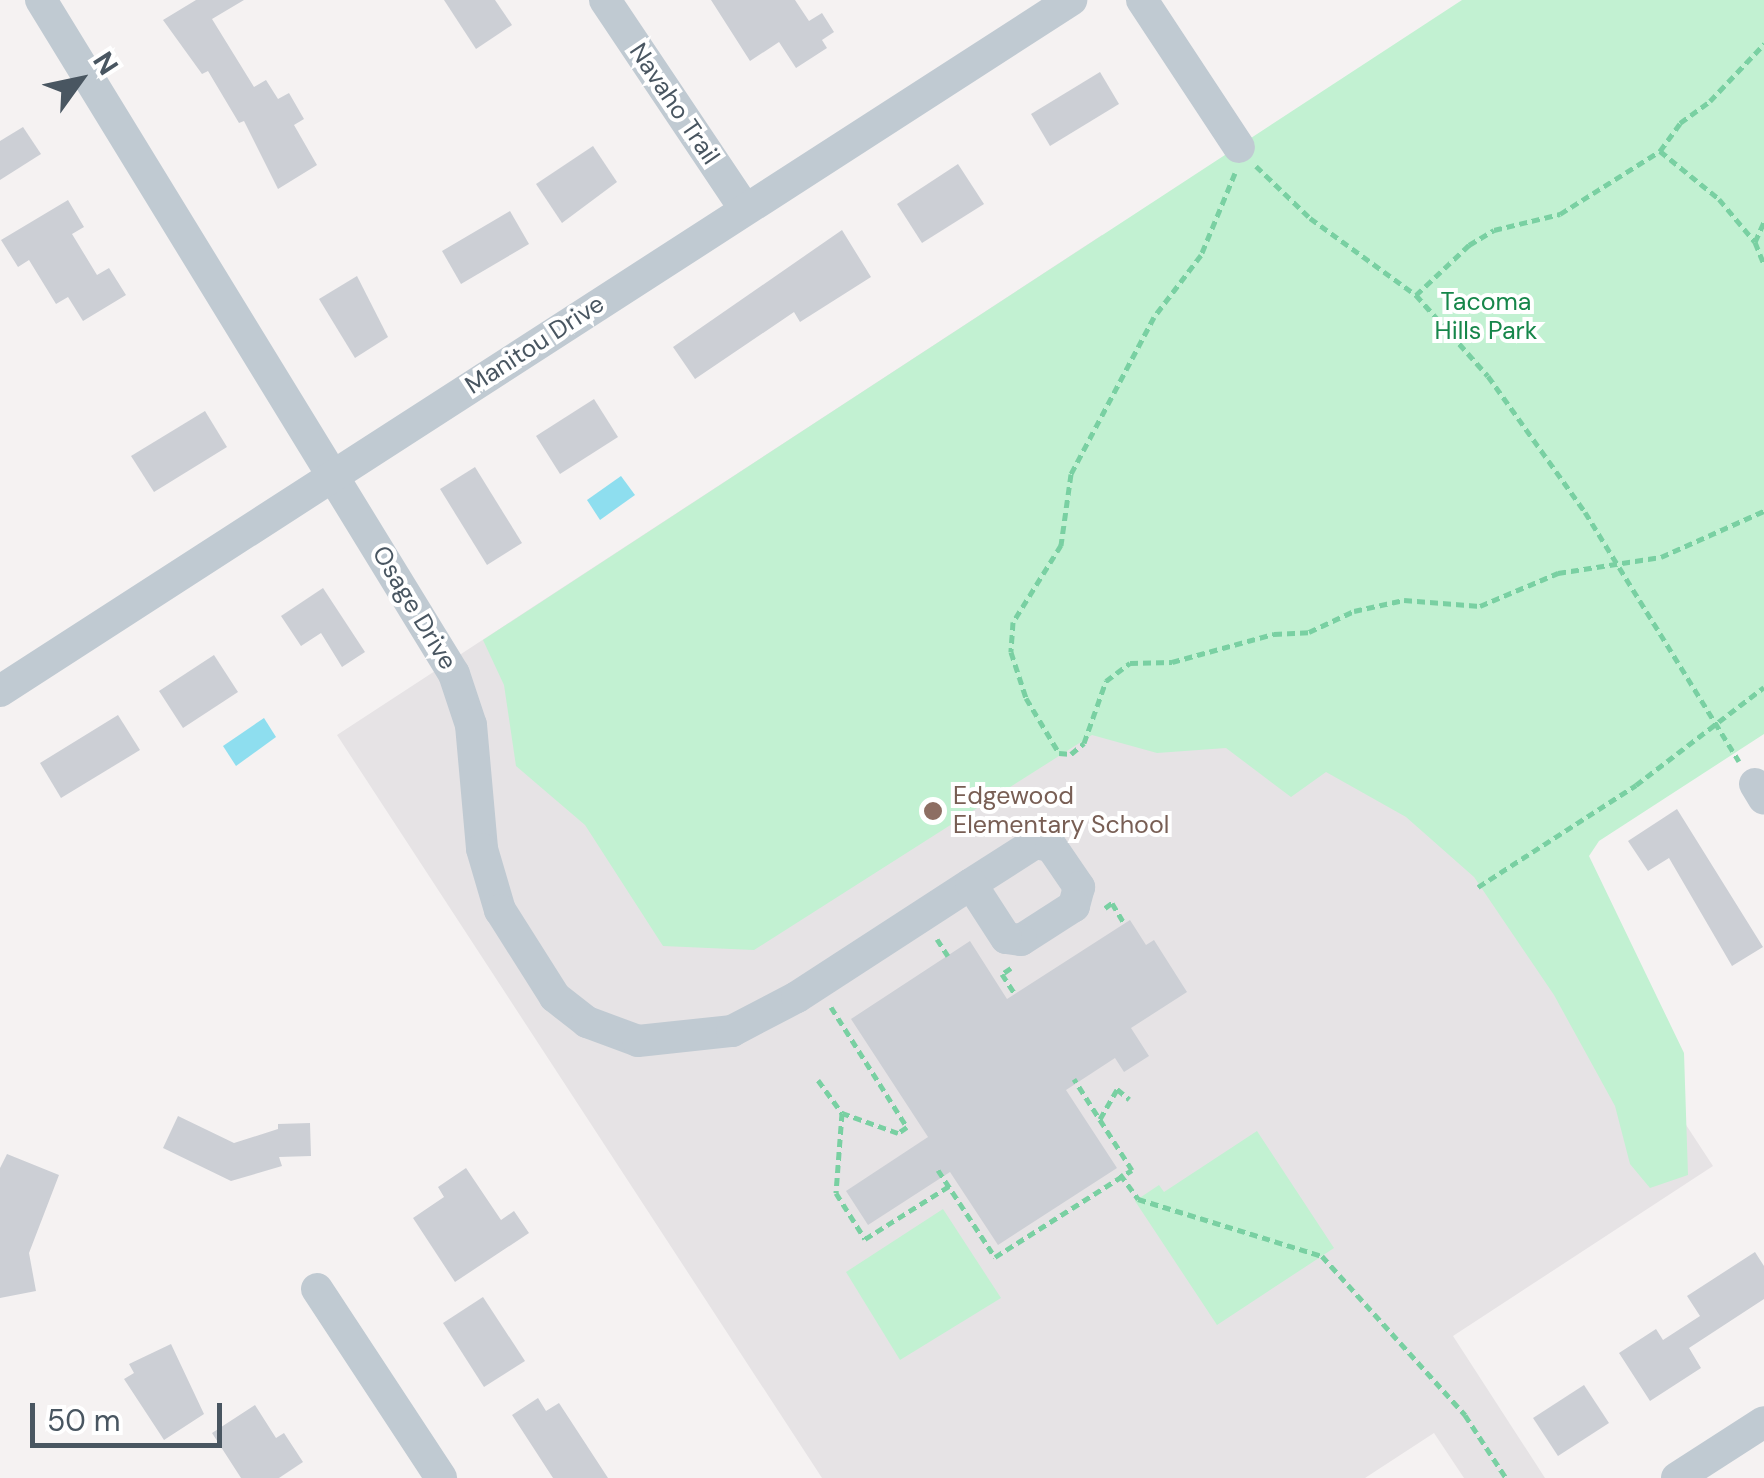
<!DOCTYPE html>
<style>
body{margin:0}
#map{position:relative;width:1764px;height:1478px;overflow:hidden;background:#f5f2f2;font-family:"DM Sans",sans-serif}
div>[style]{position:absolute}
.education>*{inset:0;background:#e6e3e5}
.green>*{inset:0;background:#c2f1d2}
.water>*{inset:0;background:#8edeef}
.building>*{inset:0;background:#cccfd5}
.path>*{height:5px;margin-top:-2.5px;transform-origin:0;background:repeating-linear-gradient(90deg,#79d0a2 0 8px,transparent 0 13px)}
.minor>*{height:32px;margin:-16px;padding:0 16px;transform-origin:16px;border-radius:16px;background:#c0cad2}
.dots>*{width:28px;height:28px;translate:-50% -50%;box-sizing:border-box;border:5px solid #fff;border-radius:50%}
span{translate:-50% -50%;white-space:nowrap;text-align:center;line-height:1.15;-webkit-text-stroke:8px #fff;paint-order:stroke}
.street-label{font-size:25px;color:#495661}
.park-label{font-size:25px;color:#16864a}
.education-label{font-size:25px;color:#785e54}
.left{translate:0 -50%;text-align:left}
.north{position:absolute;left:30px;top:30px;width:100px;height:100px;-webkit-text-stroke:8px #fff;paint-order:stroke;rotate:57deg;font-size:28px;font-weight:700;line-height:40px;text-align:center;color:#495661}
.north::after{content:'';display:block;margin:auto;width:35px;height:45px;background:#495661;clip-path:polygon(50% 0,100% 100%,50% 72%,0 100%)}
.scale{position:absolute;left:30px;top:1403px;width:192px;height:45px;box-sizing:border-box;border:5px solid #495661;border-top:0;padding-left:12px;font-size:30px;line-height:35px;white-space:nowrap;color:#495661;-webkit-text-stroke:8px #fff;paint-order:stroke}
</style>
<div id="map">
<div class="education">
<div style="clip-path:polygon(1102px 235px,1713px 1166px,1453px 1336px,1545px 1478px,1464px 1478px,1434px 1433px,1365px 1478px,822px 1478px,337px 735px)"></div>
</div>
<div class="green">
<div style="clip-path:polygon(1462px 0,1764px 0,1764px 734px,1599px 841px,1589px 856px,1684px 1053px,1688px 1175px,1650px 1188px,1630px 1164px,1615px 1106px,1554px 995px,1474px 877px,1406px 817px,1326px 772px,1291px 797px,1226px 748px,1157px 753px,1092px 735px,754px 950px,663px 946px,585px 825px,516px 766px,504px 685px,483px 640px)"></div>
<div style="clip-path:polygon(1257px 1131px,1334px 1248px,1217px 1325px,1135px 1201px,1159px 1185px,1164px 1192px)"></div>
<div style="clip-path:polygon(943px 1209px,1001px 1298px,900px 1360px,846px 1272px)"></div>
</div>
<div class="water">
<div style="clip-path:polygon(621px 476px,635px 495px,600px 520px,587px 500px)"></div>
<div style="clip-path:polygon(264px 718px,276px 737px,236px 766px,223px 746px)"></div>
</div>
<div class="building">
<div style="clip-path:polygon(196px 0,244px 0,212px 19px,254px 87px,266px 80px,278px 99px,289px 93px,304px 119px,294px 125px,317px 165px,278px 189px,244px 121px,239px 123px,208px 71px,202px 74px,163px 20px)"></div>
<div style="clip-path:polygon(444px 0,495px 0,512px 25px,476px 49px)"></div>
<div style="clip-path:polygon(711px 0,795px 0,809px 21px,822px 13px,834px 32px,822px 40px,827px 48px,796px 68px,779px 42px,750px 61px)"></div>
<div style="clip-path:polygon(1100px 72px,1119px 104px,1050px 146px,1031px 114px)"></div>
<div style="clip-path:polygon(23px 127px,41px 154px,0 180px,0 141px)"></div>
<div style="clip-path:polygon(593px 146px,617px 182px,562px 223px,536px 184px)"></div>
<div style="clip-path:polygon(958px 164px,984px 204px,922px 243px,897px 204px)"></div>
<div style="clip-path:polygon(68px 200px,84px 227px,72px 234px,97px 275px,109px 268px,126px 295px,83px 321px,68px 297px,56px 304px,29px 260px,18px 267px,1px 240px)"></div>
<div style="clip-path:polygon(510px 211px,529px 244px,461px 284px,442px 251px)"></div>
<div style="clip-path:polygon(842px 230px,871px 277px,800px 322px,794px 312px,695px 379px,673px 347px)"></div>
<div style="clip-path:polygon(357px 276px,388px 337px,355px 358px,319px 299px)"></div>
<div style="clip-path:polygon(594px 399px,618px 437px,560px 474px,536px 436px)"></div>
<div style="clip-path:polygon(205px 411px,227px 447px,154px 492px,131px 456px)"></div>
<div style="clip-path:polygon(475px 467px,522px 543px,487px 565px,440px 489px)"></div>
<div style="clip-path:polygon(323px 588px,365px 652px,342px 667px,321px 633px,301px 646px,281px 616px)"></div>
<div style="clip-path:polygon(214px 655px,238px 692px,183px 728px,159px 691px)"></div>
<div style="clip-path:polygon(118px 715px,140px 750px,61px 798px,40px 763px)"></div>
<div style="clip-path:polygon(1677px 809px,1763px 947px,1732px 966px,1669px 858px,1648px 871px,1628px 841px)"></div>
<div style="clip-path:polygon(1130px 920px,1146px 945px,1154px 940px,1187px 992px,1131px 1028px,1149px 1056px,1124px 1072px,1115px 1058px,1066px 1090px,1117px 1168px,998px 1245px,950px 1172px,868px 1225px,846px 1191px,928px 1137px,851px 1019px,970px 941px,1007px 999px)"></div>
<div style="clip-path:polygon(178px 1116px,234px 1143px,278px 1129px,278px 1124px,310px 1123px,311px 1156px,279px 1157px,282px 1166px,231px 1181px,163px 1148px)"></div>
<div style="clip-path:polygon(7px 1154px,59px 1175px,29px 1253px,36px 1291px,0 1298px,0 1168px)"></div>
<div style="clip-path:polygon(466px 1168px,501px 1220px,514px 1211px,529px 1233px,455px 1282px,413px 1218px,444px 1197px,438px 1187px)"></div>
<div style="clip-path:polygon(1755px 1252px,1764px 1266px,1764px 1299px,1689px 1348px,1701px 1368px,1650px 1401px,1619px 1353px,1656px 1329px,1663px 1340px,1700px 1316px,1687px 1296px)"></div>
<div style="clip-path:polygon(483px 1297px,525px 1361px,484px 1387px,443px 1323px)"></div>
<div style="clip-path:polygon(171px 1344px,204px 1414px,164px 1440px,124px 1379px,134px 1373px,129px 1364px)"></div>
<div style="clip-path:polygon(1584px 1385px,1609px 1423px,1558px 1456px,1533px 1418px)"></div>
<div style="clip-path:polygon(538px 1398px,546px 1411px,559px 1403px,608px 1478px,553px 1478px,512px 1415px)"></div>
<div style="clip-path:polygon(255px 1405px,276px 1438px,284px 1433px,303px 1462px,279px 1478px,241px 1478px,212px 1433px)"></div>
</div>
<div class="path">
<div style="left:1660px;top:151px;width:76px;rotate:39.1deg"></div>
<div style="left:1719px;top:199px;width:56px;rotate:50.1deg"></div>
<div style="left:1755px;top:242px;width:24px;rotate:68deg"></div>
<div style="left:1256px;top:166px;width:75px;rotate:43.9deg"></div>
<div style="left:1310px;top:218px;width:131px;rotate:36deg"></div>
<div style="left:1416px;top:295px;width:108px;rotate:48.4deg"></div>
<div style="left:1488px;top:376px;width:167px;rotate:54.5deg"></div>
<div style="left:1585px;top:512px;width:293px;rotate:58.3deg"></div>
<div style="left:1235px;top:173px;width:89px;rotate:112.5deg"></div>
<div style="left:1201px;top:255px;width:78px;rotate:127.2deg"></div>
<div style="left:1154px;top:317px;width:178px;rotate:117.9deg"></div>
<div style="left:1071px;top:474px;width:72px;rotate:98deg"></div>
<div style="left:1061px;top:545px;width:91px;rotate:121.9deg"></div>
<div style="left:1013px;top:622px;width:30px;rotate:94deg"></div>
<div style="left:1011px;top:652px;width:48px;rotate:71.9deg"></div>
<div style="left:1026px;top:698px;width:64px;rotate:59deg"></div>
<div style="left:1059px;top:753px;width:12px;rotate:5deg"></div>
<div style="left:1071px;top:754px;width:17px;rotate:-40deg"></div>
<div style="left:1084px;top:743px;width:66px;rotate:-70.5deg"></div>
<div style="left:1106px;top:681px;width:30px;rotate:-37deg"></div>
<div style="left:1130px;top:663px;width:42px;rotate:-1.4deg"></div>
<div style="left:1172px;top:662px;width:106px;rotate:-15.4deg"></div>
<div style="left:1274px;top:634px;width:35px;rotate:-3deg"></div>
<div style="left:1309px;top:632px;width:50px;rotate:-25deg"></div>
<div style="left:1354px;top:611px;width:51px;rotate:-12.4deg"></div>
<div style="left:1404px;top:600px;width:76px;rotate:4.5deg"></div>
<div style="left:1480px;top:606px;width:85px;rotate:-22.9deg"></div>
<div style="left:1558px;top:573px;width:104px;rotate:-8.8deg"></div>
<div style="left:1661px;top:557px;width:113px;rotate:-24.1deg"></div>
<div style="left:1755px;top:242px;width:22px;rotate:-66deg"></div>
<div style="left:1416px;top:295px;width:73px;rotate:-43.3deg"></div>
<div style="left:1469px;top:245px;width:29px;rotate:-31deg"></div>
<div style="left:1494px;top:230px;width:68px;rotate:-13.6deg"></div>
<div style="left:1560px;top:214px;width:118px;rotate:-32.2deg"></div>
<div style="left:1660px;top:151px;width:34px;rotate:-54deg"></div>
<div style="left:1680px;top:123px;width:37px;rotate:-36deg"></div>
<div style="left:1710px;top:101px;width:79px;rotate:-46.5deg"></div>
<div style="left:1478px;top:887px;width:188px;rotate:-32.8deg"></div>
<div style="left:1636px;top:785px;width:161px;rotate:-37.4deg"></div>
<div style="left:1105px;top:908px;width:9px;rotate:-36deg"></div>
<div style="left:1112px;top:903px;width:23px;rotate:59deg"></div>
<div style="left:937px;top:939px;width:20px;rotate:57deg"></div>
<div style="left:1011px;top:968px;width:11px;rotate:146deg"></div>
<div style="left:1002px;top:974px;width:24px;rotate:57deg"></div>
<div style="left:831px;top:1007px;width:142px;rotate:57.7deg"></div>
<div style="left:907px;top:1127px;width:11px;rotate:146deg"></div>
<div style="left:898px;top:1133px;width:59px;rotate:-160.3deg"></div>
<div style="left:842px;top:1113px;width:80px;rotate:94.3deg"></div>
<div style="left:836px;top:1193px;width:54px;rotate:57.8deg"></div>
<div style="left:865px;top:1239px;width:99px;rotate:-32.2deg"></div>
<div style="left:818px;top:1080px;width:41px;rotate:54deg"></div>
<div style="left:1100px;top:1119px;width:34px;rotate:-60deg"></div>
<div style="left:1117px;top:1089px;width:16px;rotate:40deg"></div>
<div style="left:938px;top:1170px;width:104px;rotate:56.8deg"></div>
<div style="left:995px;top:1257px;width:162px;rotate:-32.4deg"></div>
<div style="left:1132px;top:1170px;width:108px;rotate:-122.5deg"></div>
<div style="left:1120px;top:1174px;width:31px;rotate:54deg"></div>
<div style="left:1138px;top:1199px;width:193px;rotate:17.2deg"></div>
<div style="left:1322px;top:1256px;width:214px;rotate:48deg"></div>
<div style="left:1465px;top:1415px;width:75px;rotate:56.9deg"></div>
</div>
<div class="minor">
<div style="left:41px;top:0;width:790px;rotate:58.5deg"></div>
<div style="left:454px;top:674px;width:54px;rotate:71.6deg"></div>
<div style="left:471px;top:725px;width:124px;rotate:84.9deg"></div>
<div style="left:482px;top:849px;width:64px;rotate:73.6deg"></div>
<div style="left:500px;top:910px;width:103px;rotate:57.7deg"></div>
<div style="left:555px;top:997px;width:41px;rotate:38deg"></div>
<div style="left:587px;top:1022px;width:54px;rotate:20.4deg"></div>
<div style="left:638px;top:1041px;width:95px;rotate:-6.1deg"></div>
<div style="left:732px;top:1031px;width:73px;rotate:-27.6deg"></div>
<div style="left:797px;top:997px;width:207px;rotate:-33deg"></div>
<div style="left:971px;top:884px;width:76px;rotate:-32.6deg"></div>
<div style="left:1035px;top:843px;width:16px;rotate:11deg"></div>
<div style="left:1051px;top:846px;width:50px;rotate:55.7deg"></div>
<div style="left:1079px;top:887px;width:20px;rotate:105deg"></div>
<div style="left:1074px;top:906px;width:63px;rotate:147.3deg"></div>
<div style="left:1021px;top:940px;width:15px;rotate:-172deg"></div>
<div style="left:1006px;top:938px;width:64px;rotate:-122.9deg"></div>
<div style="left:605px;top:0;width:250px;rotate:56.2deg"></div>
<div style="left:1142px;top:0;width:176px;rotate:56.6deg"></div>
<div style="left:0;top:691px;width:1275px;rotate:-32.83deg"></div>
<div style="left:1755px;top:784px;width:17px;rotate:59deg"></div>
<div style="left:317px;top:1289px;width:226px;rotate:56.7deg"></div>
<div style="left:1677px;top:1478px;width:103px;rotate:-32.8deg"></div>
</div>
<div class="dots">
<div style="left:933px;top:811px;background:#8d6e63"></div>
</div>
<div class="street-label">
<span style="left:674px;top:104px;rotate:56deg">Navaho Trail</span>
<span style="left:535px;top:345px;rotate:-33deg">Manitou Drive</span>
<span style="left:414px;top:608px;rotate:59deg">Osage Drive</span>
</div>
<div class="park-label">
<span style="left:1486px;top:317px">Tacoma<br>Hills Park</span>
</div>
<div class="education-label">
<span class="left" style="left:953px;top:811px">Edgewood<br>Elementary School</span>
</div>
<div class="north">N</div>
<div class="scale">50 m</div>
</div>
